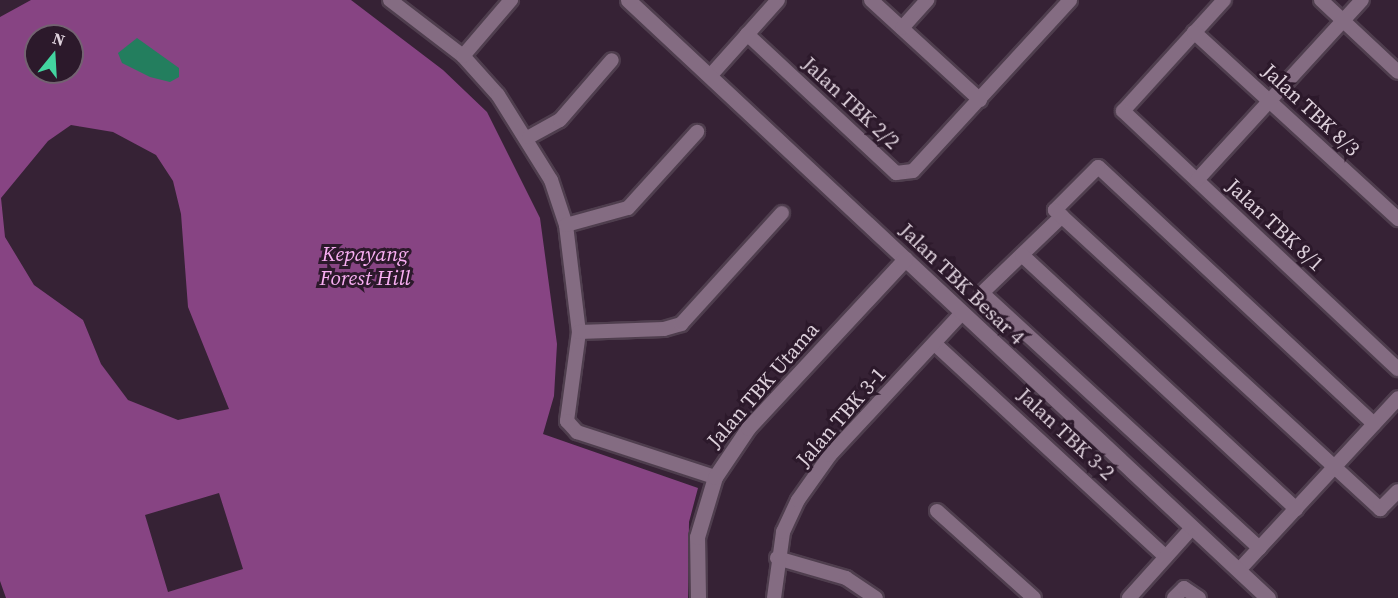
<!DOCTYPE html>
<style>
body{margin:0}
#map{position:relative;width:1398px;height:598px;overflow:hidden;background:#362235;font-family:"Source Serif 4",serif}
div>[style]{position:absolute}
.forest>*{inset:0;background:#874483}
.water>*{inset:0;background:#237e5e}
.roads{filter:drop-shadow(2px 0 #4f3e4e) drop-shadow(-2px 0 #4f3e4e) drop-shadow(0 2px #4f3e4e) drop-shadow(0 -2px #4f3e4e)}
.street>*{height:14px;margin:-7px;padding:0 7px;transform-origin:7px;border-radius:7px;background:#846c82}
.secondary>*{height:15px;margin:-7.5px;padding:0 7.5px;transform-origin:7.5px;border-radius:7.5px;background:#846c82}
span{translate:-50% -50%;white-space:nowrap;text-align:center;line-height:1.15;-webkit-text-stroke:6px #2c192b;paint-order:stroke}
.street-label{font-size:21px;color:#ddd0db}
.park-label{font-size:21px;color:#f9aff3;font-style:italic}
.north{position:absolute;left:24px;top:24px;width:60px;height:60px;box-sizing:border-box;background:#2c192b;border:2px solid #736271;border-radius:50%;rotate:18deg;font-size:16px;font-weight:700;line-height:24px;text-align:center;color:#ddd0db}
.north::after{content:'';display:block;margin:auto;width:21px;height:27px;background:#43d4a0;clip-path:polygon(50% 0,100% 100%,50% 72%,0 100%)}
</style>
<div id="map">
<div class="forest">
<div style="clip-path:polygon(evenodd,31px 0,351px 0,443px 70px,487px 112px,540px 218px,557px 344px,554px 396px,543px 434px,698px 488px,689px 522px,688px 598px,6px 598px,0 581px,0 17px,31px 0,36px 36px,72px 36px,72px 72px,36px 72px,36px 36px,31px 0,71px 125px,113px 132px,156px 155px,173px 181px,181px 214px,188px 307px,229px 409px,178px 420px,128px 400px,101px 364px,83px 320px,34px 285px,5px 237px,1px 198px,48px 141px,71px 125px,31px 0,219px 493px,243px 569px,168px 592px,145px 515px,219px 493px)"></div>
</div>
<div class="water">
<div style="clip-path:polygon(137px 38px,179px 68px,179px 77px,170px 82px,150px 77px,122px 63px,118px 53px)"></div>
</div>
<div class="roads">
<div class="street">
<div style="left:390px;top:0;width:92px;rotate:37.5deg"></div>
<div style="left:463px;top:56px;width:52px;rotate:48.1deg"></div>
<div style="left:498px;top:95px;width:100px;rotate:58.1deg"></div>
<div style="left:551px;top:180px;width:47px;rotate:71.6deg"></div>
<div style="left:566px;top:225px;width:108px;rotate:83.1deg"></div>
<div style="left:579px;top:332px;width:90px;rotate:97.7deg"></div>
<div style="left:567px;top:421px;width:15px;rotate:48deg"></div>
<div style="left:577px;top:432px;width:145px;rotate:18.1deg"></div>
<div style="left:871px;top:0;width:148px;rotate:42.5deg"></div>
<div style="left:1224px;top:0;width:150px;rotate:132.3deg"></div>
<div style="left:1123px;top:111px;width:377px;rotate:43.2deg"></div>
<div style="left:1321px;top:0;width:105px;rotate:43.1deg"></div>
<div style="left:902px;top:28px;width:38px;rotate:-48deg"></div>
<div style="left:1194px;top:32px;width:277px;rotate:42.5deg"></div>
<div style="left:747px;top:34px;width:204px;rotate:43deg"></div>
<div style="left:896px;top:173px;width:17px;rotate:-7deg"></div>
<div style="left:913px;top:171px;width:232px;rotate:-47.4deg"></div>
<div style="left:463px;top:56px;width:74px;rotate:-49.4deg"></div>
<div style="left:710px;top:76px;width:102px;rotate:-48.2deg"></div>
<div style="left:529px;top:137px;width:35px;rotate:-29deg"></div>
<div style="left:560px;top:120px;width:79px;rotate:-49.1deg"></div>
<div style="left:1197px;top:180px;width:244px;rotate:-47.5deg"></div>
<div style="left:1062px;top:216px;width:111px;rotate:136.1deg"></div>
<div style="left:982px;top:293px;width:377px;rotate:42.6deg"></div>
<div style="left:566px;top:225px;width:64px;rotate:-15.3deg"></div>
<div style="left:628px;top:208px;width:103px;rotate:-47.8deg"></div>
<div style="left:1022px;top:255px;width:374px;rotate:42.8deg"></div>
<div style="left:579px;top:332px;width:85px;rotate:-2deg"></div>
<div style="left:664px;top:329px;width:18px;rotate:-16deg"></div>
<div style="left:681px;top:324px;width:150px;rotate:-47.7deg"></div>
<div style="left:935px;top:344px;width:314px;rotate:42.7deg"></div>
<div style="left:1374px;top:424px;width:377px;rotate:-137deg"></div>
<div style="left:1098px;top:167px;width:61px;rotate:135deg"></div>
<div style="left:1055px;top:210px;width:442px;rotate:42.6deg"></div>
<div style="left:1380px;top:509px;width:25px;rotate:-45deg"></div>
<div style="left:937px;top:511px;width:130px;rotate:41.9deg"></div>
<div style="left:777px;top:558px;width:72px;rotate:16.2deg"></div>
<div style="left:846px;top:578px;width:36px;rotate:34deg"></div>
<div style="left:1239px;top:570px;width:234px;rotate:-47.2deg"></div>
<div style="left:774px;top:598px;width:67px;rotate:-82.2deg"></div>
<div style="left:783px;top:532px;width:35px;rotate:-65deg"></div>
<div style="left:798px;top:500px;width:55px;rotate:-54.6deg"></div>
<div style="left:830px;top:455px;width:192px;rotate:-47.1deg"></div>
<div style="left:1129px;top:598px;width:94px;rotate:-48deg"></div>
<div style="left:1174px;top:598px;width:14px;rotate:-45deg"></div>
<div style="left:1184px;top:588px;width:18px;rotate:34deg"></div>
</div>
<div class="secondary">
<div style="left:628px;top:0;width:876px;rotate:43.06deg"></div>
<div style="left:698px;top:598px;width:61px;rotate:-90.9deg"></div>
<div style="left:697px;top:537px;width:63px;rotate:-73.3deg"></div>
<div style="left:715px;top:477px;width:59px;rotate:-56deg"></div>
<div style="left:748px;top:428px;width:231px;rotate:-47.1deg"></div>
</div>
</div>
<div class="street-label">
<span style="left:851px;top:103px;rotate:43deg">Jalan TBK 2/2</span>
<span style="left:1311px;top:110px;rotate:43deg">Jalan TBK 8/3</span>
<span style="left:1275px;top:225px;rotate:43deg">Jalan TBK 8/1</span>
<span style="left:962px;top:284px;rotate:44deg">Jalan TBK Besar 4</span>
<span style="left:763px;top:385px;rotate:-49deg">Jalan TBK Utama</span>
<span style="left:841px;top:417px;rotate:-49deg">Jalan TBK 3-1</span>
<span style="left:1066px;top:434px;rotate:43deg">Jalan TBK 3-2</span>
</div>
<div class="park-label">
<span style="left:365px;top:266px">Kepayang<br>Forest Hill</span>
</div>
<div class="north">N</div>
</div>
